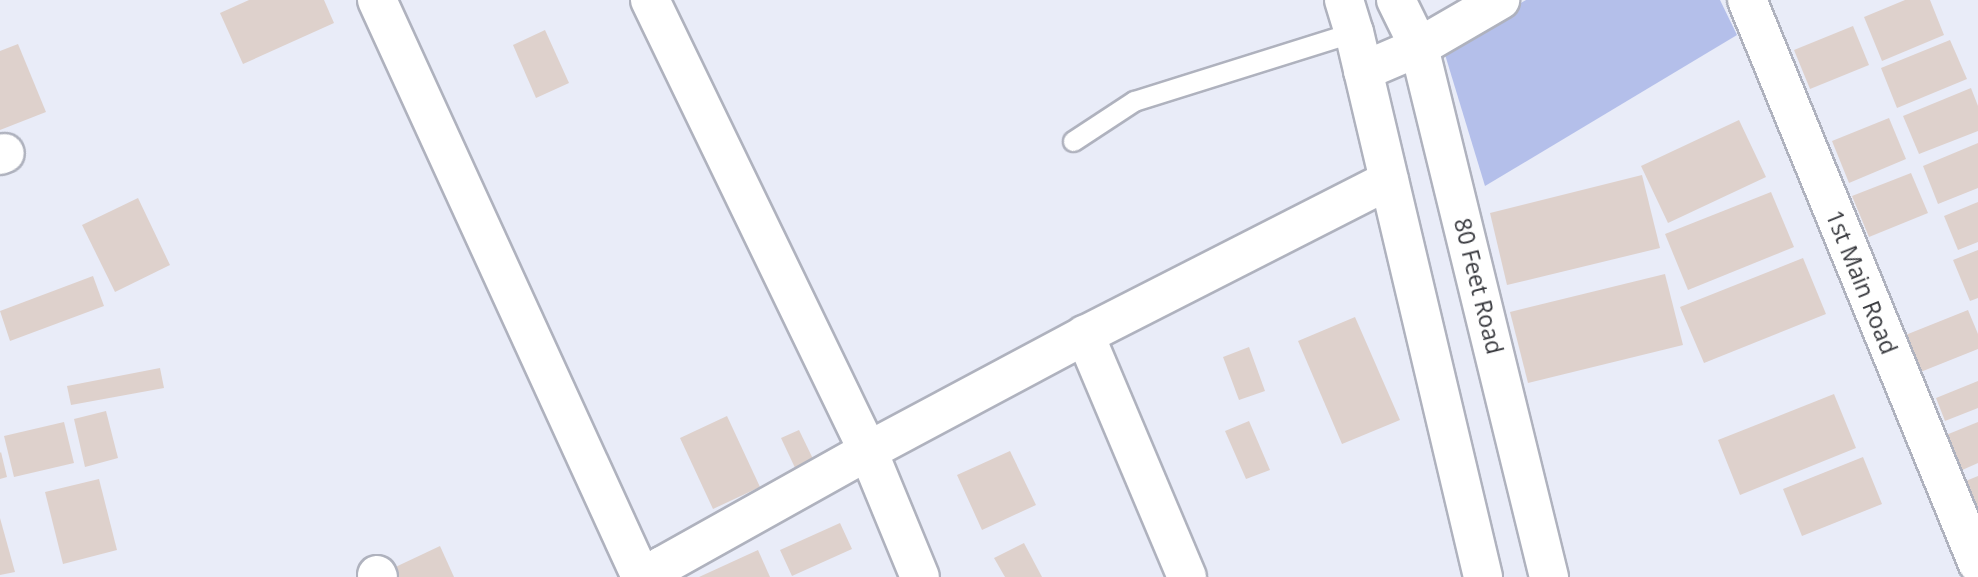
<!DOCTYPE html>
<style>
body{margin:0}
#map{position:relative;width:1978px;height:577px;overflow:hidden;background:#e9ecf8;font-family:"Open Sans",sans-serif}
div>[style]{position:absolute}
.green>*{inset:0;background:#b4bfea}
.building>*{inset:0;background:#ded1cc}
.roads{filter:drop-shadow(2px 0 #afb2be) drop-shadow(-2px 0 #afb2be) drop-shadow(0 2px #afb2be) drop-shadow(0 -2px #afb2be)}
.service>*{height:19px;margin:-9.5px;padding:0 9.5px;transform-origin:9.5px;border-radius:9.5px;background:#fff}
.minor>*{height:38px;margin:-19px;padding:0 19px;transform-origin:19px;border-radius:19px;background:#fff}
.secondary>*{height:38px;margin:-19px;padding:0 19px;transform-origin:19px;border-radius:19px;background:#fff}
span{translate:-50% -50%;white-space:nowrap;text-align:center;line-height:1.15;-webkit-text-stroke:7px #fff;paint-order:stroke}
.street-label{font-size:23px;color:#36373c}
</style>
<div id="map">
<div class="green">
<div style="clip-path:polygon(1526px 0,1720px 0,1737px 35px,1485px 186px,1443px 48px)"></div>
</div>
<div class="building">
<div style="clip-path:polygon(249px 0,324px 0,334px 23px,243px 64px,220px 13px)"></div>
<div style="clip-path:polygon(1905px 0,1930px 0,1944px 35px,1882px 61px,1864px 17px)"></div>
<div style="clip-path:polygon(1853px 26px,1869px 65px,1810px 89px,1794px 50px)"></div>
<div style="clip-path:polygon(545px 30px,569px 83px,536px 98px,513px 45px)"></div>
<div style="clip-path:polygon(1950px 40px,1967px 79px,1897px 108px,1881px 68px)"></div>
<div style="clip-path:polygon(18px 44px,46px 112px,0 130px,0 51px)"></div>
<div style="clip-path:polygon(1971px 88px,1978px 106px,1978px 131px,1919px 154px,1903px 116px)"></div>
<div style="clip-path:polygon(1889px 118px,1906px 159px,1849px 183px,1832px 141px)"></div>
<div style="clip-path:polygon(1739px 120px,1766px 177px,1668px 223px,1641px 166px)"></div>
<div style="clip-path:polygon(1978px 143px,1978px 188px,1938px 204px,1923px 166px)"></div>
<div style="clip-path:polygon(1911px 173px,1928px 213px,1869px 237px,1852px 196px)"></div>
<div style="clip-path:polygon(1642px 175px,1660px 248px,1507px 285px,1490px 213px)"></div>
<div style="clip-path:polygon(1771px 192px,1794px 247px,1688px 290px,1665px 234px)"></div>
<div style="clip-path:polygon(138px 198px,170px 265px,115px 292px,82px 225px)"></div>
<div style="clip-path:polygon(1978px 202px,1978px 242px,1958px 250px,1944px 216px)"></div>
<div style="clip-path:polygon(1978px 250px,1978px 298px,1970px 301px,1953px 260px)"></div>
<div style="clip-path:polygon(1803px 258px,1826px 314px,1704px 363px,1680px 307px)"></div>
<div style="clip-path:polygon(1665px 274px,1683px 345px,1528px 383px,1510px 312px)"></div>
<div style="clip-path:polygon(93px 276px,104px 306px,10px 341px,0 311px)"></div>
<div style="clip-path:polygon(1968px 310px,1978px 334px,1978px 349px,1913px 375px,1898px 338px)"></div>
<div style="clip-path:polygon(1355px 317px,1400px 420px,1342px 444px,1298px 341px)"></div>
<div style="clip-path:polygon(1249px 347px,1265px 391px,1239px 400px,1223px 357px)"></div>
<div style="clip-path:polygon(160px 368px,164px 388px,71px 405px,67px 386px)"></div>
<div style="clip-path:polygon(1978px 381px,1978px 408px,1945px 421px,1936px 398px)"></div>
<div style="clip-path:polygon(1834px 394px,1856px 448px,1740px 495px,1718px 440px)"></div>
<div style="clip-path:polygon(106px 411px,118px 458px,85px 467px,74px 419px)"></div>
<div style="clip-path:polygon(727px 416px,760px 487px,713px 509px,680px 438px)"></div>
<div style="clip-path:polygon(1249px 421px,1270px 470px,1246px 479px,1225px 431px)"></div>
<div style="clip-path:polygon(64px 422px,74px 463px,14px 477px,4px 436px)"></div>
<div style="clip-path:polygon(1978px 422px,1978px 463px,1960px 471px,1946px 435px)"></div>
<div style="clip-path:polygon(799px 430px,815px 463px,797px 472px,781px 438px)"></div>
<div style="clip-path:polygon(1010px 451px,1036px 505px,982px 530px,957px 475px)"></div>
<div style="clip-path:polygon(1px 452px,7px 477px,0 479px,0 453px)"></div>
<div style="clip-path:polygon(1863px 457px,1882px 504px,1802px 536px,1783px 489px)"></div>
<div style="clip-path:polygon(1978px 476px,1978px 526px,1961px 483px)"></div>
<div style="clip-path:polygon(99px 479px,117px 550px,63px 564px,45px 492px)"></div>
<div style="clip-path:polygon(0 518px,15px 572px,0 575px)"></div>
<div style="clip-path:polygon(840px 523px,852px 549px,792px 576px,780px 550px)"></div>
<div style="clip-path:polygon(1024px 543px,1042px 577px,1005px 577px,994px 558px)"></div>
<div style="clip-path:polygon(440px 546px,454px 577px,389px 577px,387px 571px)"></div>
<div style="clip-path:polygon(758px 550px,770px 577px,699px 577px)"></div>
</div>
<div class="roads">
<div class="service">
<div style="left:1073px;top:141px;width:73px;rotate:-33.3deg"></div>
<div style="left:1134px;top:101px;width:231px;rotate:-17.4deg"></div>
</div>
<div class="minor">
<div style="left:377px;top:0;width:635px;rotate:65.41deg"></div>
<div style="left:650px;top:0;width:501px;rotate:64.2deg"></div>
<div style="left:868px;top:451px;width:246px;rotate:-28.1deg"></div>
<div style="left:1747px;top:0;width:609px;rotate:67.73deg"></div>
<div style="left:1363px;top:71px;width:61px;rotate:-23.2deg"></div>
<div style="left:1419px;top:47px;width:94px;rotate:-30.1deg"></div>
<div style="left:0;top:155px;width:5px;rotate:-22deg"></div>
<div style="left:377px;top:575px;width:2px;rotate:63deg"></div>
<div style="left:651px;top:577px;width:16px;rotate:-45deg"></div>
<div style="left:662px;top:566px;width:236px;rotate:-29.2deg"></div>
<div style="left:868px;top:451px;width:136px;rotate:67.6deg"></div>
<div style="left:1187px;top:577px;width:263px;rotate:-112.9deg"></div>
<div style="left:1085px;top:335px;width:341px;rotate:-27deg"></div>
</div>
<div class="secondary">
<div style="left:1344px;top:0;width:34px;rotate:73deg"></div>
<div style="left:1354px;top:32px;width:560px;rotate:76.68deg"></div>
<div style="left:1396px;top:0;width:52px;rotate:63.9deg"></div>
<div style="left:1419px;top:47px;width:546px;rotate:76.22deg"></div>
</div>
</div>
<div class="street-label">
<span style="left:1862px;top:282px;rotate:68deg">1st Main Road</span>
<span style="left:1479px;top:286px;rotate:76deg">80 Feet Road</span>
</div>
</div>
